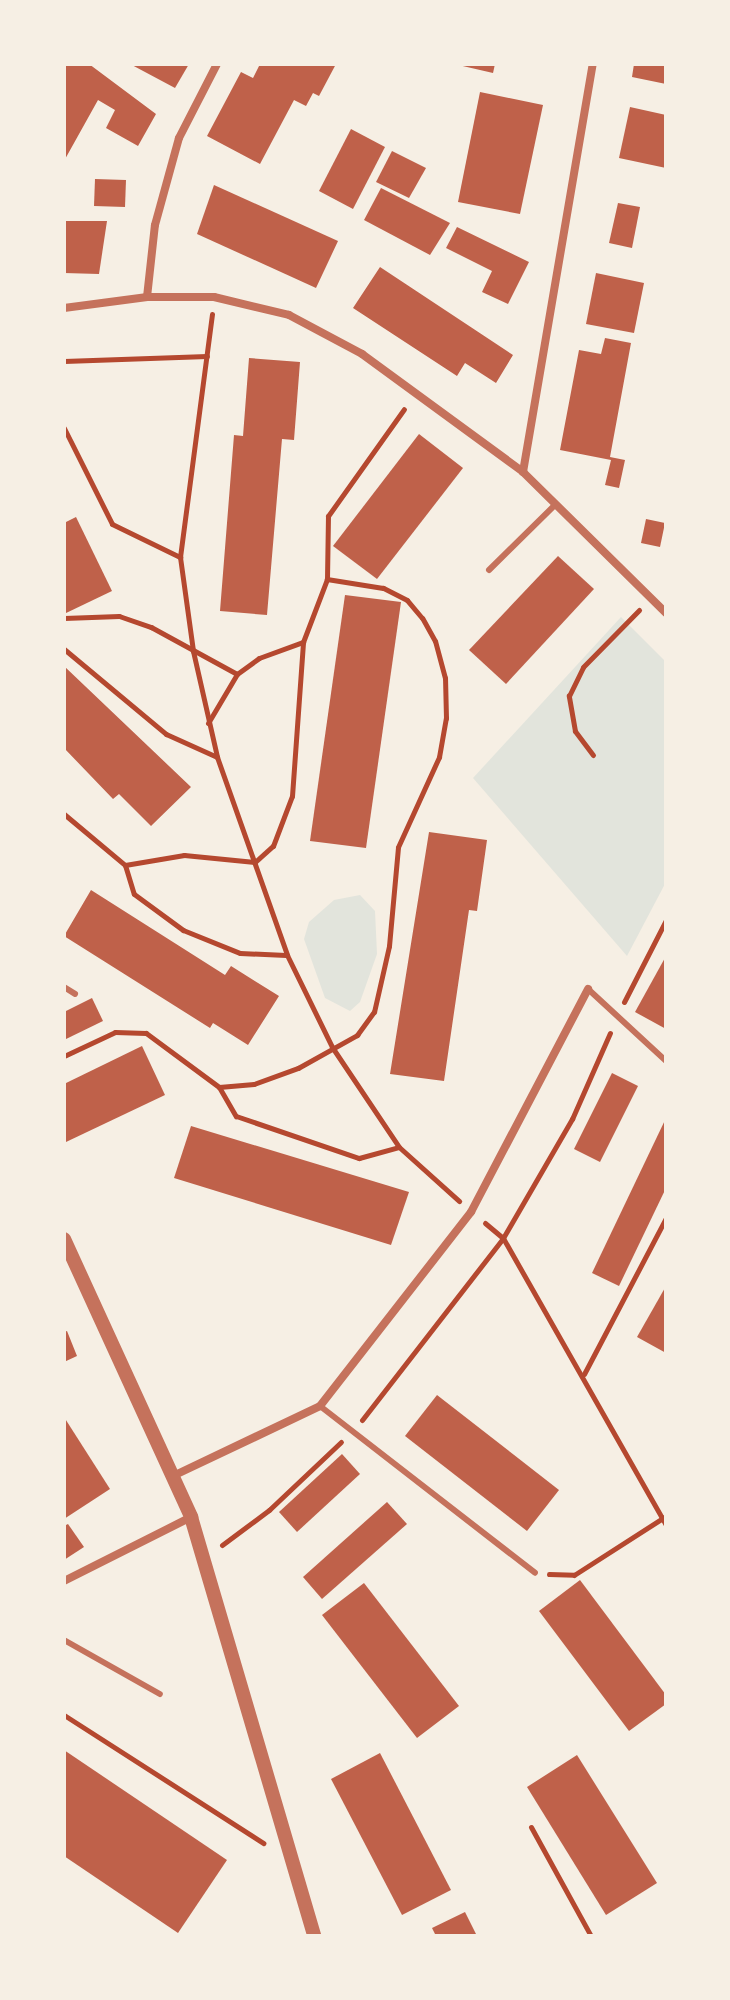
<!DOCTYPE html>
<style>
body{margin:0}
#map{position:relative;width:730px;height:2000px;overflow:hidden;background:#f6efe4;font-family:Lora,serif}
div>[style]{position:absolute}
.green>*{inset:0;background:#e2e4dc}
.building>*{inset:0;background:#bf614a}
.path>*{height:5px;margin:-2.5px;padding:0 2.5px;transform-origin:2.5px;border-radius:2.5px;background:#b5482f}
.service>*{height:6px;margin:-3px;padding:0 3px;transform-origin:3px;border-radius:3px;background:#c5725c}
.minor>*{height:8px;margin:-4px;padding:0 4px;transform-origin:4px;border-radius:4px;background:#c5725c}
.tertiary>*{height:14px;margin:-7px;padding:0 7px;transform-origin:7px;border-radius:7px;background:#c5725c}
span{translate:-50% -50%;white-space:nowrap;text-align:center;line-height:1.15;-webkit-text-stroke:8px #f6efe4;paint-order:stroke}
.frame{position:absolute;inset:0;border:66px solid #f6efe4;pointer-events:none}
</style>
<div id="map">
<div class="green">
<div style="clip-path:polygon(621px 617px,666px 662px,666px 882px,627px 956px,473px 778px)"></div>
<div style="clip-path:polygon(360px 895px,375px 911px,377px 954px,360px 1002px,350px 1011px,325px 998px,304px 939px,309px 922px,334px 900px)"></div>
</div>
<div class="building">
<div style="clip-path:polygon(64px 64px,89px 64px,156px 114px,138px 146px,106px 128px,115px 110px,98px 100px,64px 161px)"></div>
<div style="clip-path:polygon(130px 64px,189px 64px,175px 88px)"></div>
<div style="clip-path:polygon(260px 64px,336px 64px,319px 96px,313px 93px,306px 106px,294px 100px,260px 164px,207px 136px,241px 72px,253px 78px)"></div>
<div style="clip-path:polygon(454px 64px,495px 64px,493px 73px)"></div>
<div style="clip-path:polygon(634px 64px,666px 64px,666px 84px,632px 77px)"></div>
<div style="clip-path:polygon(480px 92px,543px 105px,520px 214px,458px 202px)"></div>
<div style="clip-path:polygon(630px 107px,666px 115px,666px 168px,619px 158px)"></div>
<div style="clip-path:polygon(351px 129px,385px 147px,353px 209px,319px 191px)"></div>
<div style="clip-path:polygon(392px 151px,426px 168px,409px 198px,376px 182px)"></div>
<div style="clip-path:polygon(95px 179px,126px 180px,125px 207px,94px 206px)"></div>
<div style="clip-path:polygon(214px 185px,338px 241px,316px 288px,197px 234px)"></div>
<div style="clip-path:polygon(381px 188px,450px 223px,430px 255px,364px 220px)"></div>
<div style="clip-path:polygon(618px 203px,640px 207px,632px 248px,609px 243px)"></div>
<div style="clip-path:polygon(64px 221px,107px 221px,99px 274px,64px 273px)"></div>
<div style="clip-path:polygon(457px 227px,529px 262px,508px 304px,482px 292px,492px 271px,446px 248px)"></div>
<div style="clip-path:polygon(380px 267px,513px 355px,496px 383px,465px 363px,457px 376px,353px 308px)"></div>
<div style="clip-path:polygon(596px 273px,644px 283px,634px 333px,586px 324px)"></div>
<div style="clip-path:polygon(605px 338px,631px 343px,610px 457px,625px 460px,619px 488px,605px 485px,611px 460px,560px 450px,579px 350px,601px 354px)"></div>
<div style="clip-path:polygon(249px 358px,300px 362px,294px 440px,282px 439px,267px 615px,220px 611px,234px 435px,243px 436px)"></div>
<div style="clip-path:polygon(419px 434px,463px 468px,377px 579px,333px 546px)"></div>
<div style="clip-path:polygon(76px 517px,112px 591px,64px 614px,64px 523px)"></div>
<div style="clip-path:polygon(646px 519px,665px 523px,660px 547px,641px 543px)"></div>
<div style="clip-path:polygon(558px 556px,594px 589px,506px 684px,469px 650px)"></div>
<div style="clip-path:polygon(345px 595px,401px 602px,366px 848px,310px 841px)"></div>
<div style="clip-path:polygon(64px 666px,191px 787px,151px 826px,119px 794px,113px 799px,64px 748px)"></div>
<div style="clip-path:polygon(429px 832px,487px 840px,477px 911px,469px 910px,444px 1081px,390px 1074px)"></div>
<div style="clip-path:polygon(91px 890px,225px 975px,231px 966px,279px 996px,248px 1045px,213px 1023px,210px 1028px,64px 936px)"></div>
<div style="clip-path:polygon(666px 956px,666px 1029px,635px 1012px)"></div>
<div style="clip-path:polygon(92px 998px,103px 1021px,64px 1040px,64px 1012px)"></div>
<div style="clip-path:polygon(142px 1046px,165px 1095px,66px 1142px,64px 1084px)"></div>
<div style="clip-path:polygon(612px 1073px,638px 1086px,600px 1162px,574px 1149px)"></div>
<div style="clip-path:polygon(666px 1118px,666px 1188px,619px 1286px,592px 1273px)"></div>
<div style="clip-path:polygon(191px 1126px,409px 1192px,391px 1245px,174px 1178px)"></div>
<div style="clip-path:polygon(666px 1286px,666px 1353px,637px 1337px)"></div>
<div style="clip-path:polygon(67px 1331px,77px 1356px,64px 1362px,64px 1332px)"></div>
<div style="clip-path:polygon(437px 1395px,559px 1490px,527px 1531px,405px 1436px)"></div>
<div style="clip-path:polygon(64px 1417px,110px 1489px,64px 1519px)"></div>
<div style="clip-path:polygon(342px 1454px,360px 1474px,297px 1532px,279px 1512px)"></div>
<div style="clip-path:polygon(387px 1502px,407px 1524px,322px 1599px,303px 1577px)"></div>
<div style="clip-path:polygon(68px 1524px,84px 1547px,64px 1560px,64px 1526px)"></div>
<div style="clip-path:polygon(580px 1580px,666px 1695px,666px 1704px,629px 1731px,539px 1611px)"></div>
<div style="clip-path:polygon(364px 1583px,459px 1706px,417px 1738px,322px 1615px)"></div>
<div style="clip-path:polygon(64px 1750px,227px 1860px,178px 1933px,64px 1856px)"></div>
<div style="clip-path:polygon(380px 1753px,451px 1890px,402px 1915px,331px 1779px)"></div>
<div style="clip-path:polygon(577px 1755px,657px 1883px,606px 1915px,527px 1787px)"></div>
<div style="clip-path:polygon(465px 1912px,477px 1936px,436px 1936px,432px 1928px)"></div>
</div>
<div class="path">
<div style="left:212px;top:314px;width:245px;rotate:97.5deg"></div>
<div style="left:180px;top:557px;width:95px;rotate:82.1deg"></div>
<div style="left:193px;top:651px;width:109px;rotate:77.2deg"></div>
<div style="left:217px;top:757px;width:210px;rotate:70.5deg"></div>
<div style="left:287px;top:955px;width:102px;rotate:63.9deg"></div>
<div style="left:332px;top:1047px;width:120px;rotate:56.2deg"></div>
<div style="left:399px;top:1147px;width:81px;rotate:42deg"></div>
<div style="left:64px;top:361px;width:143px;rotate:-2deg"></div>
<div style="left:64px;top:428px;width:107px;rotate:63.4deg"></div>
<div style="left:112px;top:524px;width:76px;rotate:25.9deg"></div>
<div style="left:64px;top:618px;width:55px;rotate:-2.1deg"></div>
<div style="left:119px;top:616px;width:34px;rotate:19deg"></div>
<div style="left:151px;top:627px;width:98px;rotate:28.7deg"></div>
<div style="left:64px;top:649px;width:133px;rotate:39.8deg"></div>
<div style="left:166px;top:734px;width:56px;rotate:24.3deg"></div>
<div style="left:208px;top:723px;width:57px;rotate:-59.4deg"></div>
<div style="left:237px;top:674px;width:27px;rotate:-36deg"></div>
<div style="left:259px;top:658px;width:47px;rotate:-20deg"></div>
<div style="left:303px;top:642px;width:67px;rotate:-69.1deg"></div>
<div style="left:327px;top:579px;width:63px;rotate:-89.1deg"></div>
<div style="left:328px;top:516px;width:131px;rotate:-54.6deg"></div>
<div style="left:593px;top:755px;width:30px;rotate:-127deg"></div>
<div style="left:575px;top:731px;width:36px;rotate:-100deg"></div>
<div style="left:569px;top:696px;width:32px;rotate:-64deg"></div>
<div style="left:583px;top:667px;width:80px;rotate:-45.5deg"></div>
<div style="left:64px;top:814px;width:80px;rotate:39.9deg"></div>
<div style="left:125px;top:865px;width:30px;rotate:73deg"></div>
<div style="left:134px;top:894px;width:61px;rotate:36.3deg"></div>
<div style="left:183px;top:930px;width:61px;rotate:22deg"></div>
<div style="left:240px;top:953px;width:46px;rotate:2.5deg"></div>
<div style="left:125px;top:865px;width:60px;rotate:-9.6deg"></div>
<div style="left:184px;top:855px;width:71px;rotate:5.6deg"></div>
<div style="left:255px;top:862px;width:24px;rotate:-42deg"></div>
<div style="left:273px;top:846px;width:53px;rotate:-69.2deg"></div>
<div style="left:292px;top:796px;width:154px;rotate:-85.9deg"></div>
<div style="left:624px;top:1002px;width:92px;rotate:-62.9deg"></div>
<div style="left:64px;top:1056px;width:56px;rotate:-25.2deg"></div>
<div style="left:115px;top:1032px;width:31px;rotate:2deg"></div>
<div style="left:146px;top:1033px;width:91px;rotate:36.5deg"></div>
<div style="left:219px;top:1087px;width:34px;rotate:60deg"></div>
<div style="left:236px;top:1116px;width:130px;rotate:18.9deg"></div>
<div style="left:359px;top:1158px;width:41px;rotate:-15.4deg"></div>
<div style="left:219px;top:1087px;width:35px;rotate:-5deg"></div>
<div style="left:254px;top:1084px;width:47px;rotate:-20deg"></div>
<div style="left:298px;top:1068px;width:68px;rotate:-29.2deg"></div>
<div style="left:357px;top:1035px;width:29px;rotate:-54deg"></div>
<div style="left:374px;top:1012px;width:68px;rotate:-77.2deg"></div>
<div style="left:389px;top:946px;width:99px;rotate:-84.8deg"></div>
<div style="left:398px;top:847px;width:99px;rotate:-65.5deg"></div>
<div style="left:439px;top:757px;width:40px;rotate:-80deg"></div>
<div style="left:446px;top:718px;width:40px;rotate:-91.4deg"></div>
<div style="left:445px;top:678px;width:38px;rotate:-105deg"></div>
<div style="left:435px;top:641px;width:26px;rotate:-119deg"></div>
<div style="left:422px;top:618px;width:23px;rotate:-130deg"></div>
<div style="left:407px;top:600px;width:27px;rotate:-153deg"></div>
<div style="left:383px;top:588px;width:57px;rotate:-170.9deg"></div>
<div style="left:485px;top:1223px;width:23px;rotate:40deg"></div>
<div style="left:503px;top:1238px;width:330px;rotate:60.4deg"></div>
<div style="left:584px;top:1374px;width:176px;rotate:-62.3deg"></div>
<div style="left:362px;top:1420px;width:230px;rotate:-52.2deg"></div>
<div style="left:503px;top:1238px;width:138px;rotate:-59.9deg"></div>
<div style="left:572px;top:1119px;width:94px;rotate:-66.2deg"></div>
<div style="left:222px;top:1545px;width:59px;rotate:-36.7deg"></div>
<div style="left:269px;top:1510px;width:99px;rotate:-43.4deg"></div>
<div style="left:549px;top:1574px;width:25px;rotate:2deg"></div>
<div style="left:574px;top:1575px;width:109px;rotate:-32.7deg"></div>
<div style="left:64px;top:1715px;width:237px;rotate:32.7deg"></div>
<div style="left:531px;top:1827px;width:124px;rotate:61.2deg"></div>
</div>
<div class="service">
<div style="left:489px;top:570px;width:94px;rotate:-44.6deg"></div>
<div style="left:64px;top:987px;width:13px;rotate:32deg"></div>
<div style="left:588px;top:989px;width:106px;rotate:42.7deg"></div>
<div style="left:320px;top:1406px;width:272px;rotate:37.8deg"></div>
<div style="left:64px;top:1640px;width:110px;rotate:29.4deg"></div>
</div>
<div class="minor">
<div style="left:147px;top:297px;width:72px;rotate:-83.7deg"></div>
<div style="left:155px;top:225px;width:90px;rotate:-74.6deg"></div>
<div style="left:179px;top:138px;width:83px;rotate:-62.8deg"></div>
<div style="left:64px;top:308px;width:84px;rotate:-7.5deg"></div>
<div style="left:147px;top:297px;width:67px"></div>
<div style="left:214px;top:297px;width:77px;rotate:13.5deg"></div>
<div style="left:289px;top:315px;width:83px;rotate:28.1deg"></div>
<div style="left:362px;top:354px;width:200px;rotate:36.2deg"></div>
<div style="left:523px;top:472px;width:201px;rotate:44.6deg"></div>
<div style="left:523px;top:472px;width:414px;rotate:-80.3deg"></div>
<div style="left:175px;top:1475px;width:161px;rotate:-25.4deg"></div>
<div style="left:320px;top:1406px;width:246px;rotate:-52.1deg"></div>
<div style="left:471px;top:1212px;width:252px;rotate:-62.3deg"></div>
<div style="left:64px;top:1581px;width:142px;rotate:-26.7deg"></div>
</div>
<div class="tertiary">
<div style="left:64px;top:1239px;width:306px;rotate:65.4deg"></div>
<div style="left:191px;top:1517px;width:437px;rotate:73.6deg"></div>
</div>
<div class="frame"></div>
</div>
